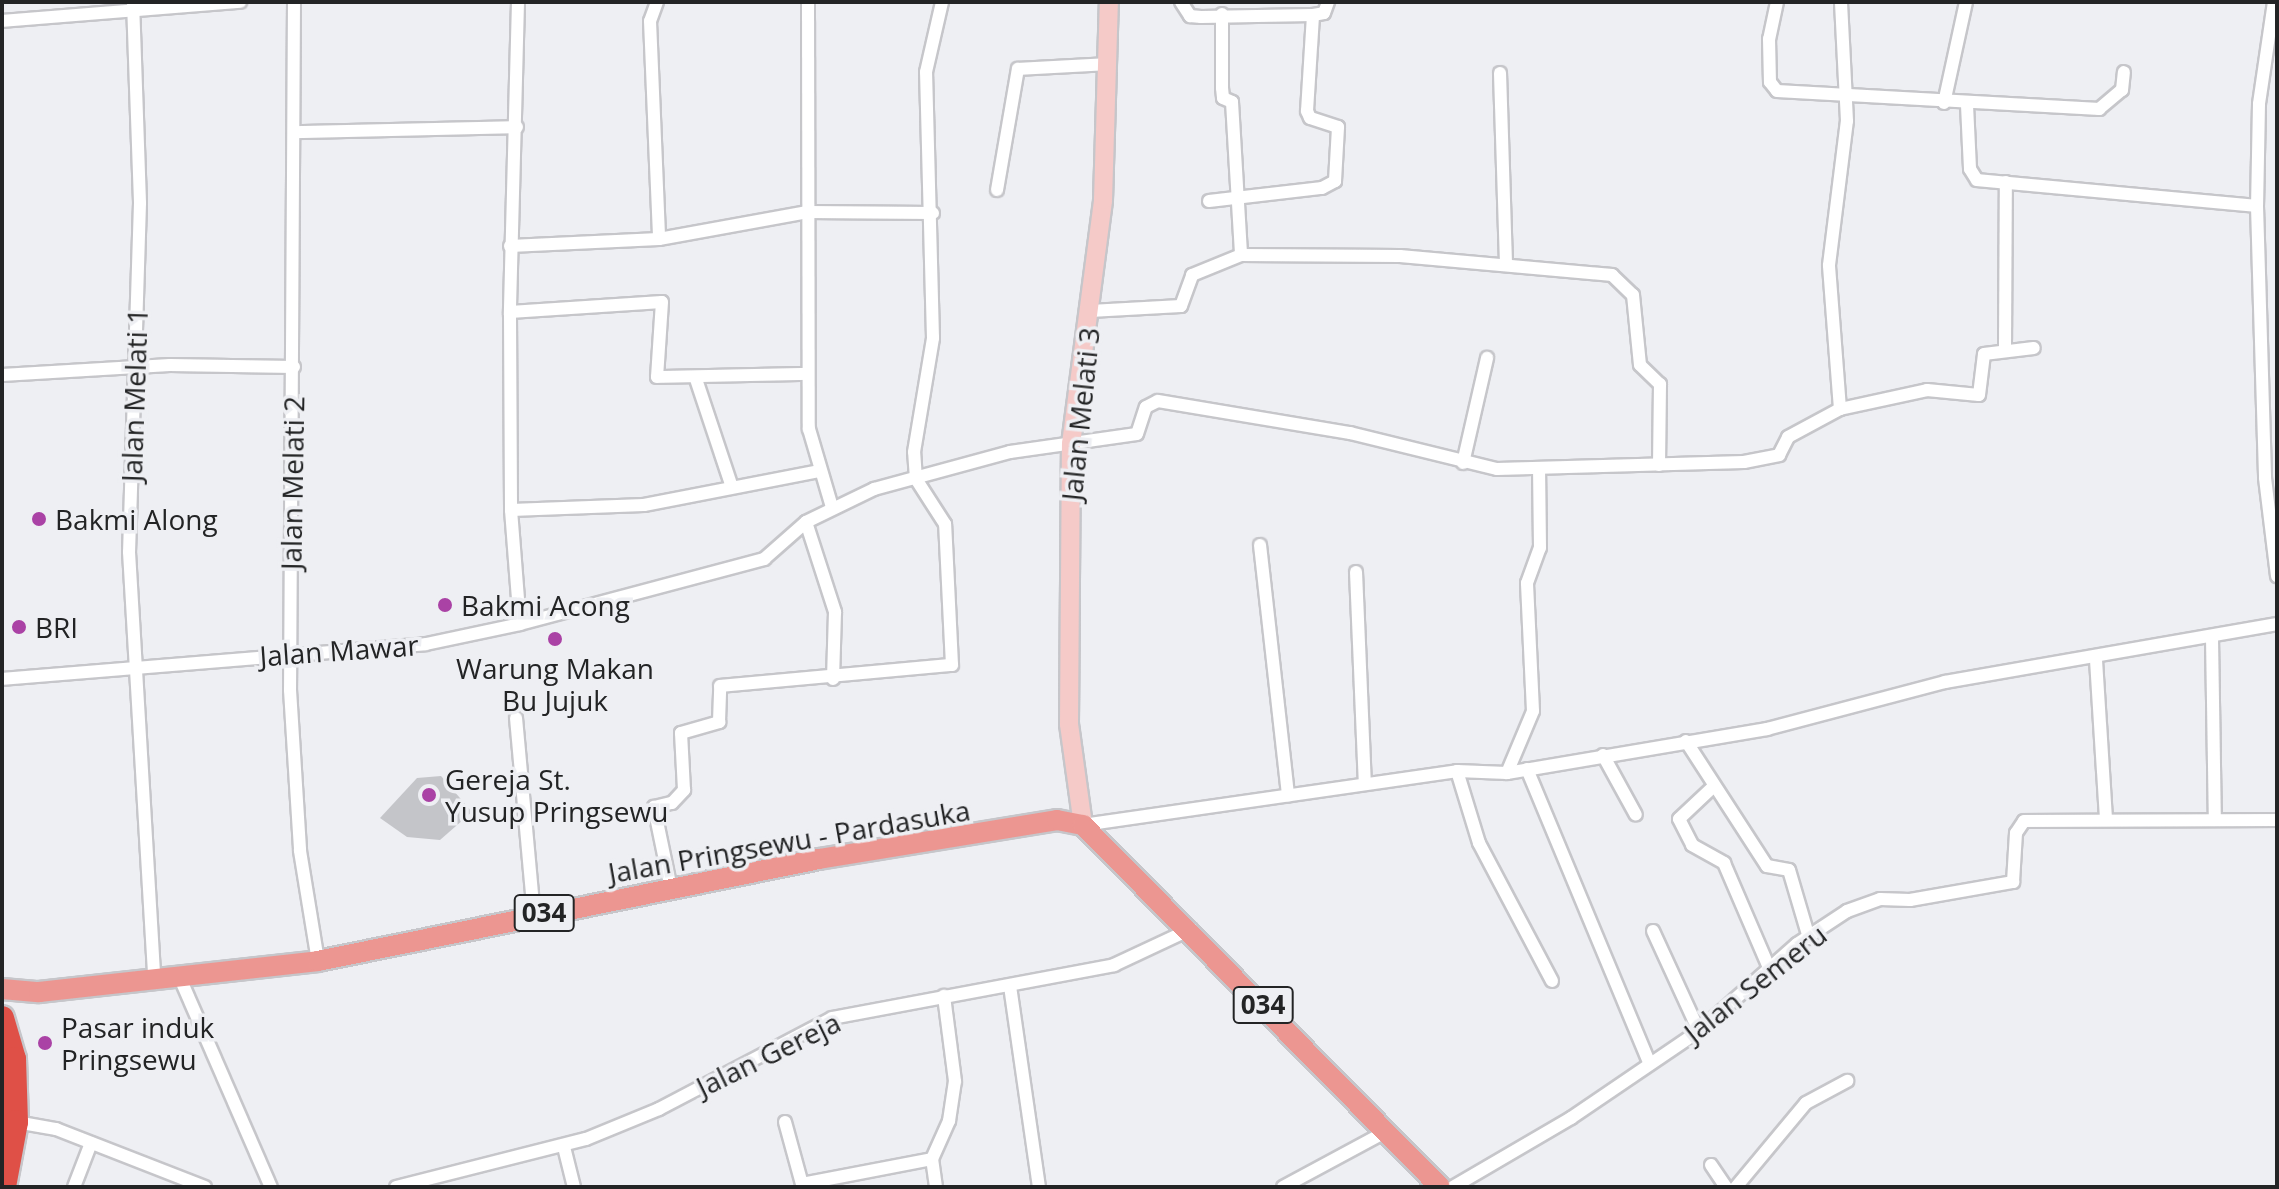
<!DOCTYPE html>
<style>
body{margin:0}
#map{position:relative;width:2279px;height:1189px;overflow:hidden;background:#eeeff3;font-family:"Open Sans",sans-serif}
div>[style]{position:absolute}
.building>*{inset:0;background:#c4c5c9}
.roads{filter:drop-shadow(2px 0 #c6c6ca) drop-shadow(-2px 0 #c6c6ca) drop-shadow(0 2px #c6c6ca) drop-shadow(0 -2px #c6c6ca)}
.street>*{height:12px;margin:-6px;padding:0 6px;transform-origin:6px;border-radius:6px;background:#fff}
.secondary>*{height:18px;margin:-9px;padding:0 9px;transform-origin:9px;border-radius:9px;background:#f5cac8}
.primary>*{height:20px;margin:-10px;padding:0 10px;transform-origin:10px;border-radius:10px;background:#ec9691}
.highway>*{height:24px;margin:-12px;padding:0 12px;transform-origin:12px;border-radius:12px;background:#df5047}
.dots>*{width:22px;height:22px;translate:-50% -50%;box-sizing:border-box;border:4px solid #eeeff3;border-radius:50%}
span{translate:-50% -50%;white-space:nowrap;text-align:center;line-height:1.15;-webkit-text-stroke:7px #eeeff3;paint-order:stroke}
.shield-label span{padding:2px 6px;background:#eeeff3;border:2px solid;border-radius:6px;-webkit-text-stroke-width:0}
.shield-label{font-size:26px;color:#232425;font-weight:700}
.street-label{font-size:28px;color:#232425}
.poi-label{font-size:28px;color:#232425}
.left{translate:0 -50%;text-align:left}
.frame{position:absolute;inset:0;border:4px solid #232425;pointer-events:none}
</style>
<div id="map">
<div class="building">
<div style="clip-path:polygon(441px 776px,472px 812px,440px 840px,407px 837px,380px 818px,417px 778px)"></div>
</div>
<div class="roads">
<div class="street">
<div style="left:133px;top:2px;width:201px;rotate:88deg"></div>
<div style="left:140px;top:203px;width:349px;rotate:91.8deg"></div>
<div style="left:129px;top:552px;width:427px;rotate:86.6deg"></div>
<div style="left:294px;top:2px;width:688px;rotate:90.33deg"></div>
<div style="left:290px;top:690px;width:161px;rotate:86.4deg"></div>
<div style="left:300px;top:851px;width:111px;rotate:80.7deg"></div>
<div style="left:518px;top:2px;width:313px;rotate:91.5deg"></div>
<div style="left:510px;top:315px;width:195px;rotate:89.7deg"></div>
<div style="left:511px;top:510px;width:114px;rotate:85.5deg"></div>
<div style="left:657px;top:2px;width:20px;rotate:110deg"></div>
<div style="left:650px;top:21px;width:218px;rotate:87.6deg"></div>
<div style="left:808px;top:2px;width:427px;rotate:89.9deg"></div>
<div style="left:809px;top:429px;width:81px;rotate:73.6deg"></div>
<div style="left:1181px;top:2px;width:17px;rotate:57deg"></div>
<div style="left:1190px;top:16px;width:11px;rotate:5deg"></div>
<div style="left:1201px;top:17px;width:112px;rotate:-1deg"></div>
<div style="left:1313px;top:15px;width:11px;rotate:-10deg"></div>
<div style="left:1324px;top:13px;width:12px;rotate:-70deg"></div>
<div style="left:1777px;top:2px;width:38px;rotate:102deg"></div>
<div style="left:1769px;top:39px;width:43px;rotate:88.7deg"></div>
<div style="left:1770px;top:82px;width:11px;rotate:52deg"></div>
<div style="left:1777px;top:91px;width:323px;rotate:3.2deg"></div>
<div style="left:2099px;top:109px;width:30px;rotate:-40deg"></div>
<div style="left:2122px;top:90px;width:18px;rotate:-84deg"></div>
<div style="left:2274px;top:2px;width:103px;rotate:98.4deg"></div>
<div style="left:2259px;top:104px;width:102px;rotate:91.1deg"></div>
<div style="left:2257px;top:206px;width:272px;rotate:88.3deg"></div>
<div style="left:2265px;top:478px;width:99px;rotate:83deg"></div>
<div style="left:1222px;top:14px;width:74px;rotate:90deg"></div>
<div style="left:1222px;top:88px;width:10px;rotate:84deg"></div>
<div style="left:1223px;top:98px;width:10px;rotate:24deg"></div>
<div style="left:1232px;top:102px;width:153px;rotate:86.6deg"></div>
<div style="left:2px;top:21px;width:239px;rotate:-4.6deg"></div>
<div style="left:1500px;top:73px;width:191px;rotate:88.2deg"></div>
<div style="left:1944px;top:103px;width:103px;rotate:-77.7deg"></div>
<div style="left:1967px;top:105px;width:64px;rotate:87.3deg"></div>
<div style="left:1970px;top:169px;width:13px;rotate:58deg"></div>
<div style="left:1977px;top:180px;width:281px;rotate:5.3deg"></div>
<div style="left:298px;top:132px;width:219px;rotate:-1.3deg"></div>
<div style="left:997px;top:190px;width:123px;rotate:-80.2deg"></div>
<div style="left:1018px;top:69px;width:90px;rotate:-3.2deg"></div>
<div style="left:1209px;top:201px;width:114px;rotate:-6.6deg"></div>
<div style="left:1322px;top:188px;width:15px;rotate:-28deg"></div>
<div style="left:1335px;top:181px;width:54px;rotate:-86.8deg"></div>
<div style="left:1338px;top:127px;width:29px;rotate:-162deg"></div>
<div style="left:1310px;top:118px;width:8px;rotate:-113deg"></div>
<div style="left:1307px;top:111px;width:96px;rotate:-86.4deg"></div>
<div style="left:510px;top:246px;width:149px;rotate:-2.7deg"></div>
<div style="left:659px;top:239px;width:151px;rotate:-10.3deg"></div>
<div style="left:808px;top:212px;width:125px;rotate:0.5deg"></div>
<div style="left:1090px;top:311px;width:91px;rotate:-3.1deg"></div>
<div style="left:1181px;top:306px;width:33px;rotate:-70deg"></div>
<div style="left:1192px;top:275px;width:53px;rotate:-22.2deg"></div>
<div style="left:1241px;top:255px;width:159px;rotate:0.4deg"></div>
<div style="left:1400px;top:256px;width:213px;rotate:5.1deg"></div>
<div style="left:1612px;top:275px;width:29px;rotate:44deg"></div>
<div style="left:1633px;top:295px;width:70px;rotate:84.3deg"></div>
<div style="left:1640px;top:365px;width:28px;rotate:44deg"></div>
<div style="left:1660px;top:384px;width:81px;rotate:90.7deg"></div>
<div style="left:510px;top:312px;width:152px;rotate:-3.8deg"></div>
<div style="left:662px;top:302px;width:75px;rotate:93.8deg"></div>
<div style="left:657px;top:377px;width:149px;rotate:-1.2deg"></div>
<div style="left:2005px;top:347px;width:165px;rotate:-89.7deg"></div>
<div style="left:2px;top:375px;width:168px;rotate:-3.4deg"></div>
<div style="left:170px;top:365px;width:124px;rotate:0.9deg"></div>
<div style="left:696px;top:379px;width:114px;rotate:71.6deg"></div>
<div style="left:1840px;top:409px;width:144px;rotate:-94.4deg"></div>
<div style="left:1829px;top:265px;width:145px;rotate:-82.9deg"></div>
<div style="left:1847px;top:121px;width:119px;rotate:-92.9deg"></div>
<div style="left:1463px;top:463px;width:108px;rotate:-77.1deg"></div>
<div style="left:511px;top:510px;width:133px;rotate:-2.2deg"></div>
<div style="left:644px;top:505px;width:178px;rotate:-11deg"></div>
<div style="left:806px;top:522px;width:95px;rotate:72.1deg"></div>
<div style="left:835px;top:612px;width:67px;rotate:91.7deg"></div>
<div style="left:1260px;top:545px;width:252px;rotate:83.6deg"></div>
<div style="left:1356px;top:572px;width:212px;rotate:87.6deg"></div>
<div style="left:2212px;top:638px;width:182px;rotate:89.1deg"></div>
<div style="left:2096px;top:660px;width:159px;rotate:86.4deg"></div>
<div style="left:2px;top:679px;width:425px;rotate:-4.7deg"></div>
<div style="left:426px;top:644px;width:96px;rotate:-12deg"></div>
<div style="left:520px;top:624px;width:253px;rotate:-14.9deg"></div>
<div style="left:764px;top:559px;width:56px;rotate:-41.4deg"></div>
<div style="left:806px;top:522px;width:76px;rotate:-25.9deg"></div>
<div style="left:874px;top:489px;width:141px;rotate:-15.2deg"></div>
<div style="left:1010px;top:452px;width:128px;rotate:-8.1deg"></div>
<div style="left:1137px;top:434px;width:28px;rotate:-72deg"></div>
<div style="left:1146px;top:407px;width:13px;rotate:-27deg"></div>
<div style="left:1158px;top:401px;width:195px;rotate:9.5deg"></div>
<div style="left:1350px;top:433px;width:151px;rotate:13.8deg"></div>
<div style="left:1497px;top:469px;width:247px;rotate:-1.6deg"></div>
<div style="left:1744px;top:462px;width:36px;rotate:-11deg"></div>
<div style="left:1779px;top:455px;width:20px;rotate:-63deg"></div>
<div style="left:1788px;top:437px;width:59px;rotate:-28.3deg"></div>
<div style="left:1840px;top:409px;width:89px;rotate:-12.3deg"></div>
<div style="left:1927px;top:390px;width:52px;rotate:5.5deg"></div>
<div style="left:1979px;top:395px;width:41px;rotate:-83deg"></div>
<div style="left:1984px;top:354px;width:50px;rotate:-6.8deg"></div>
<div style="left:516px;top:718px;width:198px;rotate:84.8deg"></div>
<div style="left:1686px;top:741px;width:149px;rotate:57.1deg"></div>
<div style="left:1767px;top:866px;width:22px;rotate:10deg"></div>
<div style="left:1789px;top:870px;width:71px;rotate:73.6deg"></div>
<div style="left:1603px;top:755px;width:68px;rotate:61.2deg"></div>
<div style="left:1527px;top:769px;width:317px;rotate:67.4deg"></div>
<div style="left:1457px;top:771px;width:75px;rotate:73deg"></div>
<div style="left:1479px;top:843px;width:156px;rotate:62.1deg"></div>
<div style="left:1507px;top:773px;width:67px;rotate:-67.2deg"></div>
<div style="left:1533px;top:711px;width:128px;rotate:-92.7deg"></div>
<div style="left:1527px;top:583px;width:37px;rotate:-70deg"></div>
<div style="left:1540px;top:548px;width:78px;rotate:-90.7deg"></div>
<div style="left:1714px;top:786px;width:48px;rotate:136.7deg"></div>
<div style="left:1679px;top:819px;width:29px;rotate:63deg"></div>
<div style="left:1692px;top:845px;width:37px;rotate:29deg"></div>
<div style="left:1724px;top:863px;width:116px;rotate:66.7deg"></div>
<div style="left:1083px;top:825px;width:378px;rotate:-8.2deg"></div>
<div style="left:1457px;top:771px;width:50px;rotate:2.3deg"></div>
<div style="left:1507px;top:773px;width:264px;rotate:-9.6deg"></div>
<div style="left:1767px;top:729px;width:184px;rotate:-14.8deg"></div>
<div style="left:1945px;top:682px;width:337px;rotate:-9.9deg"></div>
<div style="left:671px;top:889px;width:84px;rotate:-101.7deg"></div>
<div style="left:654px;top:807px;width:18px;rotate:-13deg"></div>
<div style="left:672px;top:803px;width:18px;rotate:-47deg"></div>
<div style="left:684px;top:790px;width:57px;rotate:-93deg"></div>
<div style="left:681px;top:733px;width:40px;rotate:-16deg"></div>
<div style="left:719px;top:722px;width:36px;rotate:-88deg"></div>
<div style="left:720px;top:686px;width:233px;rotate:-5.2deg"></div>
<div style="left:952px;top:665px;width:141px;rotate:-92.8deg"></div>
<div style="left:945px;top:524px;width:54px;rotate:-122.8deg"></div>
<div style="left:916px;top:479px;width:27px;rotate:-94deg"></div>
<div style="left:914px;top:452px;width:116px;rotate:-80.5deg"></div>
<div style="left:933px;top:338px;width:266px;rotate:-91.5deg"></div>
<div style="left:926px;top:72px;width:72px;rotate:-77.1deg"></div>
<div style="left:1653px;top:931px;width:110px;rotate:65.3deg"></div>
<div style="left:180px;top:978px;width:228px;rotate:66.5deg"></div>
<div style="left:1010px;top:986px;width:203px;rotate:81.8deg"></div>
<div style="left:16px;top:1122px;width:41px;rotate:9.9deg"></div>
<div style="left:56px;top:1129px;width:160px;rotate:21.3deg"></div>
<div style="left:785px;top:1122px;width:64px;rotate:74.7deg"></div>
<div style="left:802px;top:1184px;width:132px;rotate:-10.9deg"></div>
<div style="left:564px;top:1147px;width:41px;rotate:76deg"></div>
<div style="left:1711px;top:1165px;width:27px;rotate:56deg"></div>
<div style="left:74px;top:1187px;width:47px;rotate:-68.9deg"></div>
<div style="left:396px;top:1187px;width:196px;rotate:-14.2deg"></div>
<div style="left:586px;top:1139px;width:79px;rotate:-22.3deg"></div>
<div style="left:659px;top:1109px;width:195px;rotate:-27.7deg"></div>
<div style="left:832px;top:1018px;width:287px;rotate:-10.6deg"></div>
<div style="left:1114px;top:965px;width:85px;rotate:-25.1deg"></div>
<div style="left:936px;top:1187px;width:28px;rotate:-98deg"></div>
<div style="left:932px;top:1159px;width:42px;rotate:-65.9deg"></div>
<div style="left:949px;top:1121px;width:40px;rotate:-81.5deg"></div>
<div style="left:955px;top:1081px;width:86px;rotate:-97.4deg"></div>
<div style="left:1283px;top:1187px;width:116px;rotate:-28.3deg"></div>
<div style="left:1453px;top:1187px;width:137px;rotate:-30.3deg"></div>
<div style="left:1571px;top:1118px;width:155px;rotate:-34.2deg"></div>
<div style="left:1699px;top:1031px;width:131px;rotate:-41.6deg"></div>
<div style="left:1797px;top:944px;width:60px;rotate:-33.4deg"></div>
<div style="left:1847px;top:911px;width:35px;rotate:-20deg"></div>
<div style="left:1880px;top:899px;width:30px;rotate:2deg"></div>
<div style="left:1910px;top:900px;width:105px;rotate:-9.9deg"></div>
<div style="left:2013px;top:882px;width:49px;rotate:-86.5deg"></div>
<div style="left:2016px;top:833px;width:14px;rotate:-56deg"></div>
<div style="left:2024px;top:821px;width:253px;rotate:-0.2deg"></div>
<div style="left:1736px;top:1187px;width:109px;rotate:-50.2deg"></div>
<div style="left:1806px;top:1103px;width:47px;rotate:-28.2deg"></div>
</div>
<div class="secondary">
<div style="left:1083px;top:825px;width:102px;rotate:-97.9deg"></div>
<div style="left:1069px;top:724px;width:280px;rotate:-89.6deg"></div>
<div style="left:1071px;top:444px;width:246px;rotate:-82.5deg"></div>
<div style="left:1103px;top:200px;width:198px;rotate:-88.3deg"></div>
</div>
<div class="primary">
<div style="left:2px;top:989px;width:37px;rotate:5deg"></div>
<div style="left:39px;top:992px;width:281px;rotate:-6.3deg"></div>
<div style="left:318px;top:961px;width:511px;rotate:-11.51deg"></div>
<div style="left:819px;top:859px;width:241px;rotate:-9.3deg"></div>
<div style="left:1057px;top:820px;width:26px;rotate:11deg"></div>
<div style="left:1083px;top:825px;width:508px;rotate:45.4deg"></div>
</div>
<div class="highway">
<div style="left:2px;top:1018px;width:43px;rotate:73.7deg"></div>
<div style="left:14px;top:1059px;width:63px;rotate:88.2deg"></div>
<div style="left:16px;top:1122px;width:66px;rotate:100.5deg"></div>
</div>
</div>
<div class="dots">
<div style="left:39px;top:519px;background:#aa42a5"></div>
<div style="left:445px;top:605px;background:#aa42a5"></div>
<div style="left:19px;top:627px;background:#aa42a5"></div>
<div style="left:555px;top:639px;background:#aa42a5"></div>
<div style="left:429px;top:795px;background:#aa42a5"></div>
<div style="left:45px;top:1043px;background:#aa42a5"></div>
</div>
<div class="shield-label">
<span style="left:544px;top:913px">034</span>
<span style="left:1263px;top:1005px">034</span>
</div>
<div class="street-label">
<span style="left:134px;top:395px;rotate:-88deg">Jalan Melati 1</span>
<span style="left:1080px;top:414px;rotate:-84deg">Jalan Melati 3</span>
<span style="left:292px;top:483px;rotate:-89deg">Jalan Melati 2</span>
<span style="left:339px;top:650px;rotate:-4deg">Jalan Mawar</span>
<span style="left:789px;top:841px;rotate:-10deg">Jalan Pringsewu - Pardasuka</span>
<span style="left:1755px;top:983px;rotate:-38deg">Jalan Semeru</span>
<span style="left:768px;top:1054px;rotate:-26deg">Jalan Gereja</span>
</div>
<div class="poi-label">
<span class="left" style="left:55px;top:519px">Bakmi Along</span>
<span class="left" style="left:461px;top:605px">Bakmi Acong</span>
<span class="left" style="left:35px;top:627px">BRI</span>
<span style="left:555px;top:684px">Warung Makan<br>Bu Jujuk</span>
<span class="left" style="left:445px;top:795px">Gereja St.<br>Yusup Pringsewu</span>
<span class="left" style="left:61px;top:1043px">Pasar induk<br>Pringsewu</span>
</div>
<div class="frame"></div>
</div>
